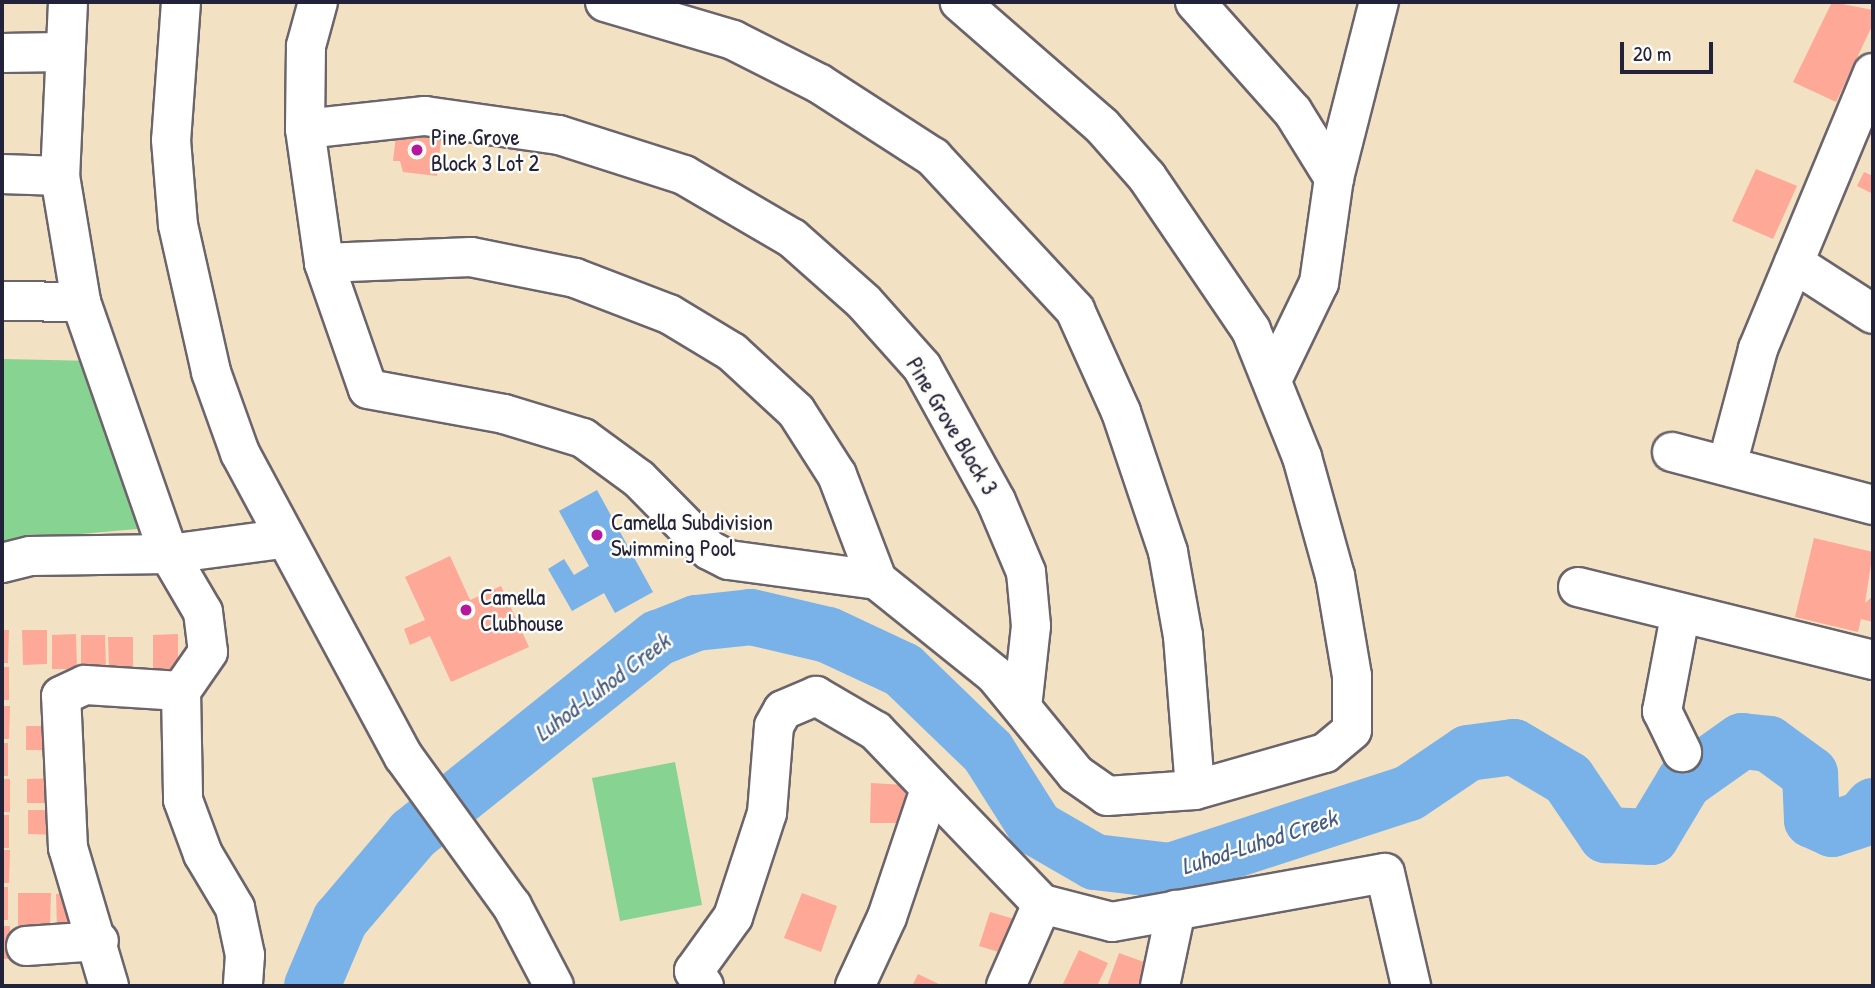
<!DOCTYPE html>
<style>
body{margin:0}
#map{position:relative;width:1875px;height:988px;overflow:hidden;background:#f2e1c3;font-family:"Patrick Hand",sans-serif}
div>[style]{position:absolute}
.green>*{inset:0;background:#87d391}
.water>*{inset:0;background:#78b2e9}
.river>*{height:56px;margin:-28px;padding:0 28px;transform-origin:28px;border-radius:28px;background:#78b2e9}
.building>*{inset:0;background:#fea997}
.roads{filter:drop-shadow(2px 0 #6b656b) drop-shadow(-2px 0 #6b656b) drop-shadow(0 2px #6b656b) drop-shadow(0 -2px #6b656b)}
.minor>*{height:38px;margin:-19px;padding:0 19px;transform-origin:19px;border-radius:19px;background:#fff}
.dots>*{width:19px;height:19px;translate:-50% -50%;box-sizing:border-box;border:4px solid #fdfcf7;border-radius:50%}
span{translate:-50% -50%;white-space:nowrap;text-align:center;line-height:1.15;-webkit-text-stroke:5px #fdfcf7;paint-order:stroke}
.poi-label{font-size:23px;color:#22223b}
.left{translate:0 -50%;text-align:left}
.street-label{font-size:23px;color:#22223b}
.water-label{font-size:24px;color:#445c81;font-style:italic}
.frame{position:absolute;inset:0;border:4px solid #22223b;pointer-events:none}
.scale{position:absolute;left:1620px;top:42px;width:93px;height:32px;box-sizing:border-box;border:4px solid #22223b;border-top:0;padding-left:9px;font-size:21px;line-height:24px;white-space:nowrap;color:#22223b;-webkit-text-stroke:5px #fdfcf7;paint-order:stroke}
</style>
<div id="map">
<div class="green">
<div style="clip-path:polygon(2px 359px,97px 361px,141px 509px,137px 529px,2px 541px)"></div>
<div style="clip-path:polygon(675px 762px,702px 905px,620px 921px,592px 778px)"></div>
</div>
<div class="water">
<div style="clip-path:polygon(597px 490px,653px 592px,615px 613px,604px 593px,572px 611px,548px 569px,564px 559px,574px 575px,589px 566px,559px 511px)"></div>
</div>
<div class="river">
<div style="left:312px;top:986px;width:72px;rotate:-67deg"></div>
<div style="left:340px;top:920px;width:113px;rotate:-49.7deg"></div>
<div style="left:413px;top:834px;width:314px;rotate:-38.7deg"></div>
<div style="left:658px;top:638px;width:41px;rotate:-21.5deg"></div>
<div style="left:696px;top:623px;width:55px;rotate:-6.2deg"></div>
<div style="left:751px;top:617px;width:79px;rotate:13.2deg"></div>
<div style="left:828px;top:635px;width:83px;rotate:25deg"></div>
<div style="left:903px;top:670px;width:118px;rotate:44deg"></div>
<div style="left:988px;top:752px;width:90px;rotate:57.7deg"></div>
<div style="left:1036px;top:828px;width:68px;rotate:30deg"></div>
<div style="left:1095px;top:862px;width:76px;rotate:6.8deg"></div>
<div style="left:1170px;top:871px;width:251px;rotate:-18.1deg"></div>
<div style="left:1409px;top:793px;width:71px;rotate:-34.1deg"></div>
<div style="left:1468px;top:753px;width:46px;rotate:-7.4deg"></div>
<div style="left:1514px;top:747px;width:63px;rotate:30.7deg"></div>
<div style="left:1568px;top:779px;width:68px;rotate:55.8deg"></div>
<div style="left:1606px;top:835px;width:45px;rotate:2.5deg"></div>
<div style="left:1651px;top:837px;width:64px;rotate:-59deg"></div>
<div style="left:1684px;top:782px;width:71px;rotate:-35.3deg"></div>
<div style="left:1742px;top:741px;width:27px;rotate:6deg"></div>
<div style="left:1769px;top:744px;width:51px;rotate:36.2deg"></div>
<div style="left:1810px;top:774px;width:46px;rotate:87.5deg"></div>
<div style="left:1812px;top:820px;width:22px;rotate:24deg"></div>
<div style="left:1832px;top:829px;width:32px;rotate:-18deg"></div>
<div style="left:1862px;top:819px;width:17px;rotate:-50deg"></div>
</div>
<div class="building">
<div style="clip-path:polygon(1832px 2px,1873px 10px,1873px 24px,1836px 102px,1793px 82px)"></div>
<div style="clip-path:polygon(397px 127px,441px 140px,437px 176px,403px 172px,400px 161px,393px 161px)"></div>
<div style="clip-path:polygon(1756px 169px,1797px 186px,1773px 239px,1732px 221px)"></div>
<div style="clip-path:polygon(1864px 172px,1873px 176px,1873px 194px,1857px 186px)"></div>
<div style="clip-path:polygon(1814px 538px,1873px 552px,1865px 603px,1873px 596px,1873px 622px,1861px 619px,1858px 632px,1795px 617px)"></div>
<div style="clip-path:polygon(450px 556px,470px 600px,501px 586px,529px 647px,451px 682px,430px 636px,410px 645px,404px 629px,425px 620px,405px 577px)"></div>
<div style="clip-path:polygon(2px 630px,9px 630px,8px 663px,2px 663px)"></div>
<div style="clip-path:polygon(22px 630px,47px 630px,47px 664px,23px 665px)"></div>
<div style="clip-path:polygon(76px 634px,77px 669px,52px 669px,52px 635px)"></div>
<div style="clip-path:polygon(178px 634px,178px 669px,153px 669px,153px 635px)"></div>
<div style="clip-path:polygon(81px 635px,105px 635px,106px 669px,81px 669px)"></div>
<div style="clip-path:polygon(108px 637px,133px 637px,133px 671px,109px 671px)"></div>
<div style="clip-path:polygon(2px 667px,9px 667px,9px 700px,2px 700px)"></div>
<div style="clip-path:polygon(2px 706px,10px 706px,9px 739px,2px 739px)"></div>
<div style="clip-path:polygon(26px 726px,60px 726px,60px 750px,26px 750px)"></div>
<div style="clip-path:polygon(2px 743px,8px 743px,8px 776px,2px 776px)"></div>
<div style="clip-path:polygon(62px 778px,62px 803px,27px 803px,27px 779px)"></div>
<div style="clip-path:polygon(2px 779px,10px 779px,10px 812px,2px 812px)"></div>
<div style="clip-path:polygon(871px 783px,906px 785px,905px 823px,870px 823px)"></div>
<div style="clip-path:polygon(28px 810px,62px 810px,63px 835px,28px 834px)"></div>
<div style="clip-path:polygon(2px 815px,9px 815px,9px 848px,2px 848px)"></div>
<div style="clip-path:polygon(2px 850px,10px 850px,9px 883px,2px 883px)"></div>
<div style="clip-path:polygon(2px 887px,8px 887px,8px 920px,2px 920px)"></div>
<div style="clip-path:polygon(18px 893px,51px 893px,50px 926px,18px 925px)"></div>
<div style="clip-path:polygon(81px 893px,82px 928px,57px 928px,56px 894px)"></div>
<div style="clip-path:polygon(802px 893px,837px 906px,821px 952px,784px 938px)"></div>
<div style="clip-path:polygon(990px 912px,1028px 923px,1018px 958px,979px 946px)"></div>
<div style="clip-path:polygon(2px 926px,10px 926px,10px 959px,2px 959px)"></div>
<div style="clip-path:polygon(1079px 950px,1108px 963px,1097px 986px,1062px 986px)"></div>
<div style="clip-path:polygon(1119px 953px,1155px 966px,1148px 986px,1107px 986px)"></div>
<div style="clip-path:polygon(918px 974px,943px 986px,912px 986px)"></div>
</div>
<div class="roads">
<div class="minor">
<div style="left:68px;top:2px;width:174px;rotate:92.6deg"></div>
<div style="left:60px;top:176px;width:128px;rotate:80.5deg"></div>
<div style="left:81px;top:302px;width:267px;rotate:70.8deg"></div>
<div style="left:169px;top:554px;width:67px;rotate:59.6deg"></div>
<div style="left:203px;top:612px;width:40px;rotate:82.9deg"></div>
<div style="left:208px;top:652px;width:47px;rotate:124.7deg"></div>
<div style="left:181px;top:691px;width:109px;rotate:88.9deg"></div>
<div style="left:183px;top:800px;width:58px;rotate:69.7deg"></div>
<div style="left:203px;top:854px;width:63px;rotate:59.3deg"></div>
<div style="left:235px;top:908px;width:48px;rotate:78deg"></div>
<div style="left:245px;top:955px;width:31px;rotate:94deg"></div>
<div style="left:181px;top:2px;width:138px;rotate:94.1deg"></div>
<div style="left:171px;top:140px;width:85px;rotate:85.3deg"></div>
<div style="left:178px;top:225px;width:151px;rotate:77.3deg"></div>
<div style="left:211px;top:372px;width:86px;rotate:70.3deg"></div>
<div style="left:240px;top:453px;width:345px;rotate:61.7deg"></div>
<div style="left:404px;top:757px;width:184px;rotate:54.1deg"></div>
<div style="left:512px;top:906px;width:90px;rotate:62.3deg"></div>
<div style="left:318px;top:2px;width:46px;rotate:105.3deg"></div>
<div style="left:306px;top:46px;width:83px;rotate:90.7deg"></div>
<div style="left:305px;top:129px;width:135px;rotate:81.9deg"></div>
<div style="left:324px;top:263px;width:133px;rotate:70.8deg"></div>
<div style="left:368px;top:389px;width:138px;rotate:10.4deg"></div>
<div style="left:504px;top:414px;width:83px;rotate:16.9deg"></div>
<div style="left:583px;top:438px;width:69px;rotate:36.2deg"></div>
<div style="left:639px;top:479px;width:100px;rotate:45.4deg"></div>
<div style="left:709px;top:550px;width:22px;rotate:27deg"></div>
<div style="left:729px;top:560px;width:149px;rotate:7.7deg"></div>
<div style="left:877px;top:580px;width:151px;rotate:38.8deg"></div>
<div style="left:995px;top:675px;width:128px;rotate:50.7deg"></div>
<div style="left:1076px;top:774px;width:38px;rotate:35deg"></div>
<div style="left:1107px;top:796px;width:88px;rotate:-3.9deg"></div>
<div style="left:1195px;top:790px;width:135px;rotate:-15.9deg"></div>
<div style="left:1325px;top:753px;width:35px;rotate:-40deg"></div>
<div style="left:1352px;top:730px;width:54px;rotate:-90deg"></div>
<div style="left:1352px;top:676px;width:101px;rotate:-99.6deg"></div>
<div style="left:1335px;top:576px;width:123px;rotate:-105.5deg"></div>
<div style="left:1302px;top:457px;width:137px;rotate:-111.9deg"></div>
<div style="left:1251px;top:330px;width:185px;rotate:-124.2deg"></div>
<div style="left:1147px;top:177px;width:68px;rotate:-131.4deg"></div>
<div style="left:1102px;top:126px;width:189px;rotate:-138.9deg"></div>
<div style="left:605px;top:2px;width:134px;rotate:16.5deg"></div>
<div style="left:733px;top:40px;width:97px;rotate:26.8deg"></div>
<div style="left:820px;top:84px;width:135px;rotate:32.9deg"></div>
<div style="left:933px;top:157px;width:209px;rotate:47.1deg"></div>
<div style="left:1075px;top:310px;width:112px;rotate:65.7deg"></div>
<div style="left:1121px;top:412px;width:148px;rotate:71.4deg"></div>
<div style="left:1168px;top:552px;width:85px;rotate:79.9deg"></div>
<div style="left:1183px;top:636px;width:154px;rotate:85.5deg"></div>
<div style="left:1195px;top:2px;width:147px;rotate:48.3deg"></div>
<div style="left:1293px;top:112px;width:78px;rotate:58.2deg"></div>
<div style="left:2px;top:53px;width:60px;rotate:-1deg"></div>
<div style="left:305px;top:129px;width:121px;rotate:-6.2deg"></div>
<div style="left:425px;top:116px;width:135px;rotate:8.1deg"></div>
<div style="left:559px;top:135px;width:131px;rotate:17.7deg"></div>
<div style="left:684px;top:175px;width:125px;rotate:30.3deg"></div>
<div style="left:792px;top:238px;width:96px;rotate:41.6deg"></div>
<div style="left:864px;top:302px;width:87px;rotate:48.3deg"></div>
<div style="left:922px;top:367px;width:153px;rotate:61.1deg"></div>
<div style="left:996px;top:501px;width:77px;rotate:67.1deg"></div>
<div style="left:1026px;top:572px;width:54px;rotate:84.7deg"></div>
<div style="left:1031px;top:626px;width:81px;rotate:96.3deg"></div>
<div style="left:2px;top:174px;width:58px;rotate:2deg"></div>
<div style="left:324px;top:263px;width:147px;rotate:-2.3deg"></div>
<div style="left:471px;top:257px;width:106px;rotate:11.4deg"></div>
<div style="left:575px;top:278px;width:101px;rotate:21deg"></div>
<div style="left:669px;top:314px;width:74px;rotate:31.1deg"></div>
<div style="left:732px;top:352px;width:87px;rotate:42.7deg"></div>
<div style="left:796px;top:411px;width:76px;rotate:57.4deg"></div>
<div style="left:837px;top:475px;width:112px;rotate:69.1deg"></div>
<div style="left:1794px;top:263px;width:94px;rotate:32.8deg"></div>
<div style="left:2px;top:301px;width:79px;rotate:0.7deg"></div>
<div style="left:1273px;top:378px;width:106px;rotate:-64.2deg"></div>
<div style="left:1319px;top:283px;width:106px;rotate:-81.9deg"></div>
<div style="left:1334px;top:178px;width:182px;rotate:-75.7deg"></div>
<div style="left:1672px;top:452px;width:208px;rotate:14.8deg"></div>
<div style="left:1727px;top:465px;width:120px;rotate:-75deg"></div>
<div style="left:1758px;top:349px;width:299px;rotate:-67.4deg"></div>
<div style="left:2px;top:563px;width:29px;rotate:-14deg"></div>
<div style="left:30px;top:556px;width:139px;rotate:-0.8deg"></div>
<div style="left:169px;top:554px;width:114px;rotate:-7.6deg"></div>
<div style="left:1578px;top:587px;width:304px;rotate:13.9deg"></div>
<div style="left:1680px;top:616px;width:97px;rotate:100.7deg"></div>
<div style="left:1662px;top:711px;width:46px;rotate:64deg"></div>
<div style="left:26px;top:946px;width:73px;rotate:-3.9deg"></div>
<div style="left:109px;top:986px;width:144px;rotate:-106.5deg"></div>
<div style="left:68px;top:848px;width:152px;rotate:-92.6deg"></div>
<div style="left:61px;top:696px;width:26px;rotate:-25deg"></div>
<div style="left:85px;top:685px;width:96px;rotate:3.6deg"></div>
<div style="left:704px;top:986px;width:18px;rotate:-124deg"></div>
<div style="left:694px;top:971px;width:67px;rotate:-54.2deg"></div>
<div style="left:733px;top:917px;width:109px;rotate:-71.9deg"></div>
<div style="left:767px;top:813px;width:87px;rotate:-85.4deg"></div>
<div style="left:774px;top:726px;width:18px;rotate:-61deg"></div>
<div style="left:783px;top:710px;width:36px;rotate:-23deg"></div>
<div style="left:816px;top:696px;width:69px;rotate:30.3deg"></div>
<div style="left:876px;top:731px;width:240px;rotate:46.2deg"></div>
<div style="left:1042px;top:904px;width:72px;rotate:14.4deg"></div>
<div style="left:1112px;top:922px;width:277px;rotate:-10.2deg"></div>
<div style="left:1385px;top:873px;width:116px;rotate:77deg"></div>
<div style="left:855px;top:986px;width:76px;rotate:-65.1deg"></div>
<div style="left:887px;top:917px;width:132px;rotate:-71.4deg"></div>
<div style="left:1006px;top:986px;width:90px;rotate:-66.3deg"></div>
<div style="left:1160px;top:986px;width:78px;rotate:-78.1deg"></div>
</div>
</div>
<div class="dots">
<div style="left:417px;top:150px;background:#b5179e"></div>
<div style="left:597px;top:535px;background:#b5179e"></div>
<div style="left:466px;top:610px;background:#b5179e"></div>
</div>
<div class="poi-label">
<span class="left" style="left:431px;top:150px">Pine Grove<br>Block 3 Lot 2</span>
<span class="left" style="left:611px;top:535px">Camella Subdivision<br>Swimming Pool</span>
<span class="left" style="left:480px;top:610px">Camella<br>Clubhouse</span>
</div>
<div class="street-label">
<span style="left:952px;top:426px;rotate:59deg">Pine Grove Block 3</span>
</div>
<div class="water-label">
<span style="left:602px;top:687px;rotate:-37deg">Luhod-Luhod Creek</span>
<span style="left:1259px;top:842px;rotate:-18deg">Luhod-Luhod Creek</span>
</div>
<div class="frame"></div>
<div class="scale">20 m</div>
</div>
